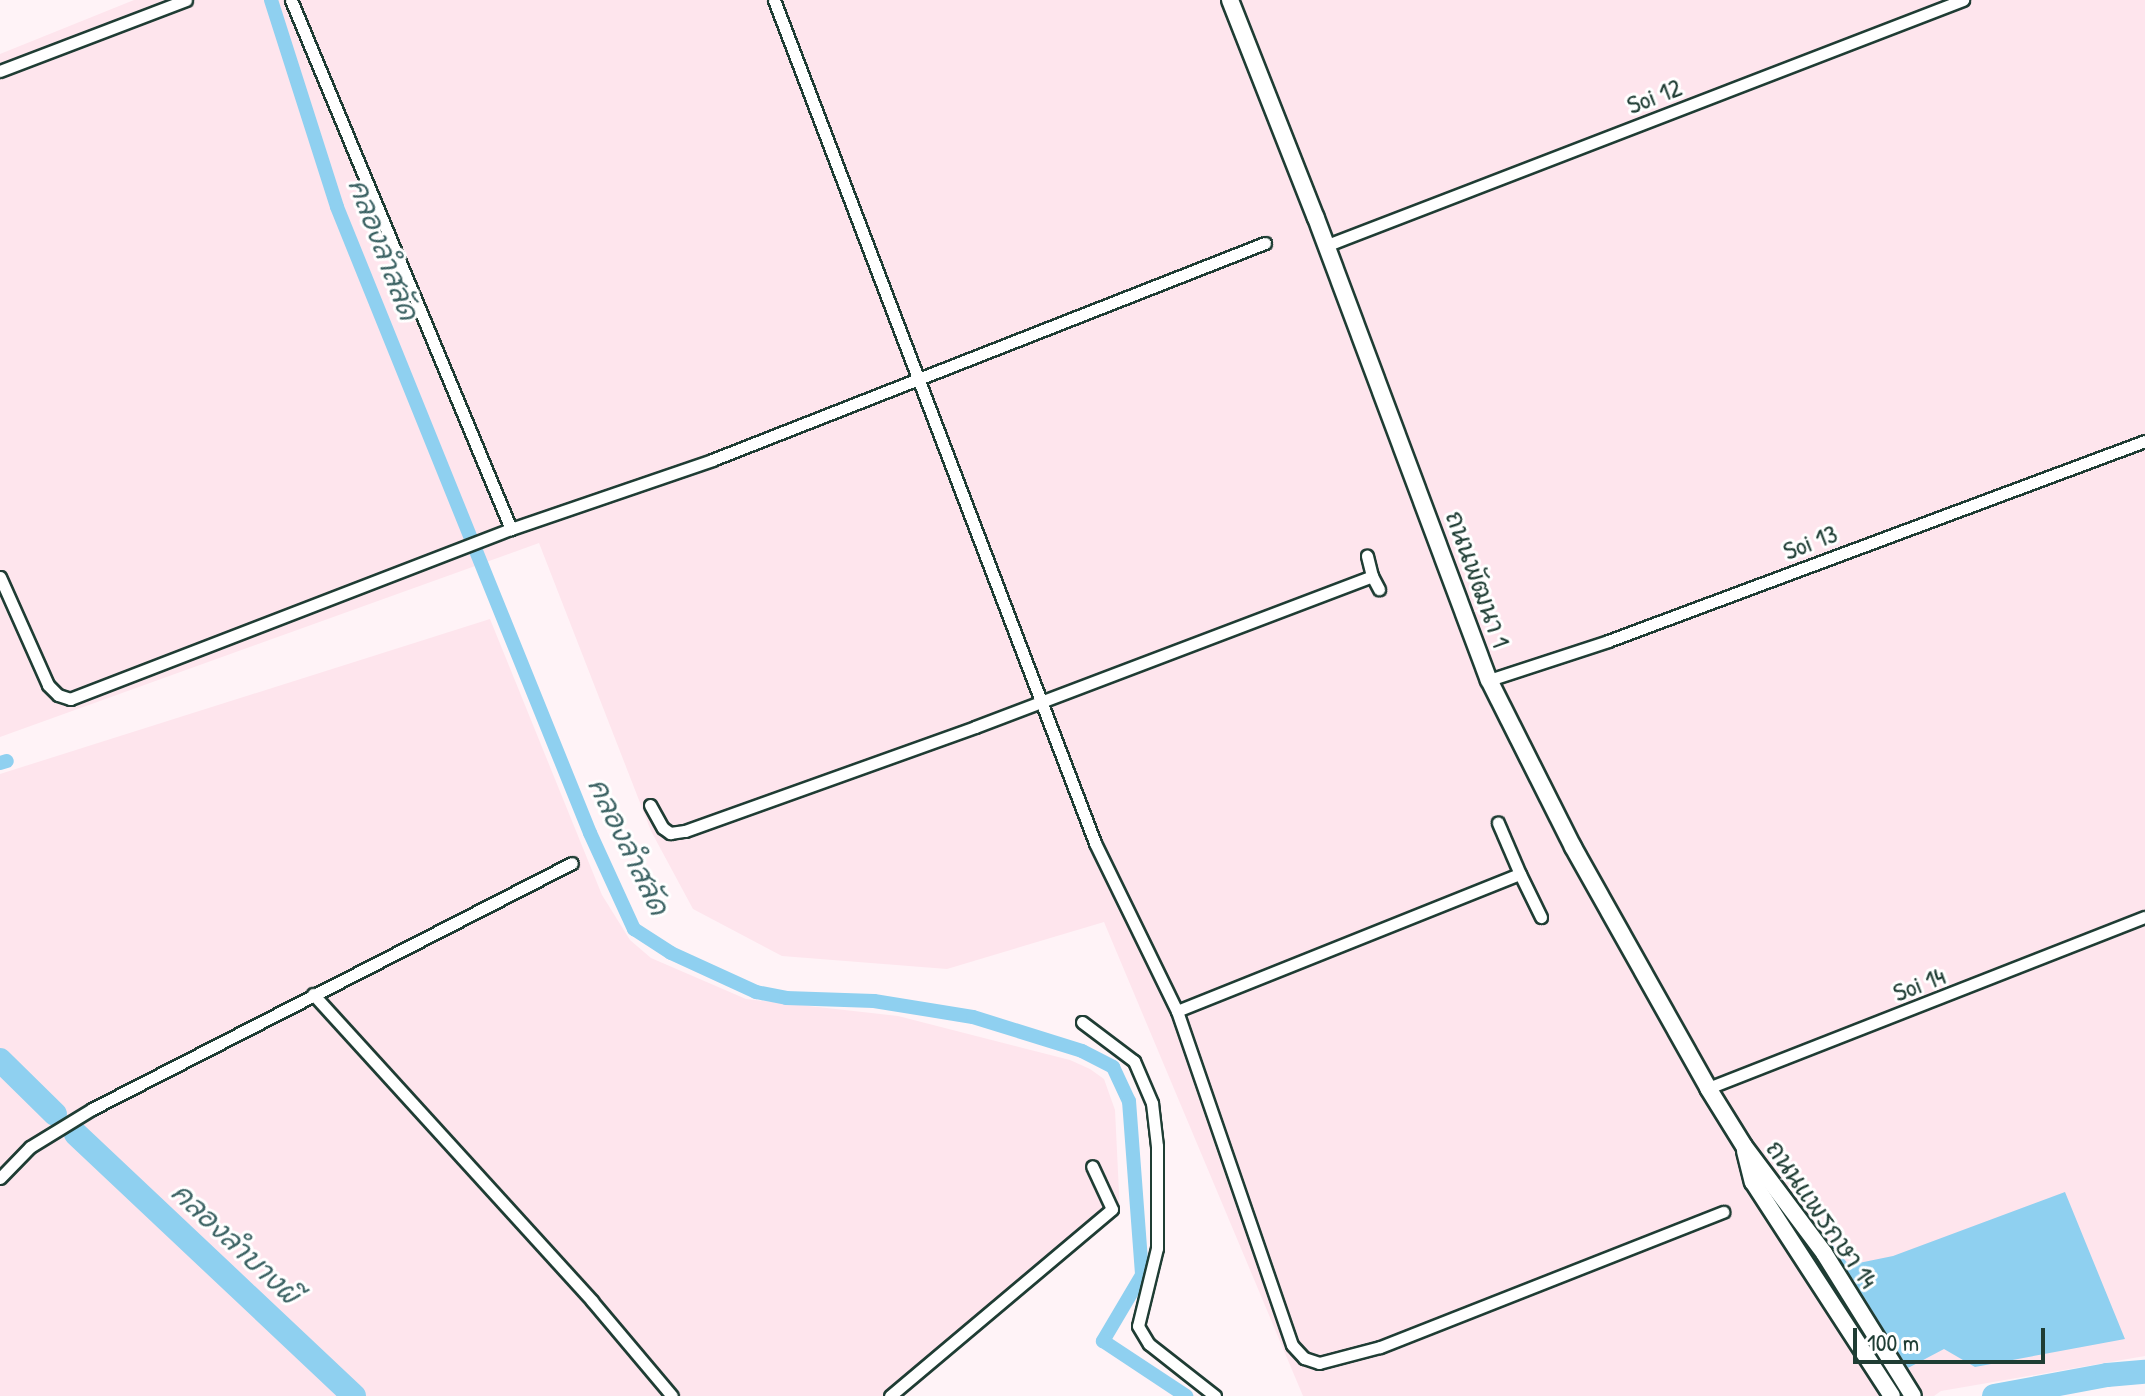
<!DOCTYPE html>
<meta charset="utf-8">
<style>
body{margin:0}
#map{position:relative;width:2145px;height:1396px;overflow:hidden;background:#fff3f7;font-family:"Patrick Hand","Playpen Sans Thai",sans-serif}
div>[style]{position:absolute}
.built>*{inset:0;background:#fee5ed}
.water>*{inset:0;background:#8fd0f0}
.canal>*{height:14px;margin:-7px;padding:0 7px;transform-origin:7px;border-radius:7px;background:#8fd0f0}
.river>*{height:24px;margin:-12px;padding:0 12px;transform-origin:12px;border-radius:12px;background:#8fd0f0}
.roads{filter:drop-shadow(2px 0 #1f3d34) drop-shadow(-2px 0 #1f3d34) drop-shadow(0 2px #1f3d34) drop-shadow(0 -2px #1f3d34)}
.minor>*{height:11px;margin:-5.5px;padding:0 5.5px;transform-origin:5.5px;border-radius:5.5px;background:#fff}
.secondary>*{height:16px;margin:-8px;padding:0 8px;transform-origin:8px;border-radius:8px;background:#fff}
span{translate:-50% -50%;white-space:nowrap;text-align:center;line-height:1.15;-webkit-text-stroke:6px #fff;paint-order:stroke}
.street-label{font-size:26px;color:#1f3d34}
.water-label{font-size:28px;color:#3b6263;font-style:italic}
.scale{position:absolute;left:1853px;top:1328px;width:192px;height:36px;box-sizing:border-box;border:4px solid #1f3d34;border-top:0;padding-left:10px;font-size:24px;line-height:28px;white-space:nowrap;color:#1f3d34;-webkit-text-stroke:6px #fff;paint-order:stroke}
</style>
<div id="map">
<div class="built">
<div style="clip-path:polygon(134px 0,2145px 0,2145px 1356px,1941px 1391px,1934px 1396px,1303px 1396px,1104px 922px,947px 969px,782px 956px,693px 909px,651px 831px,539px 543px,0 737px,0 54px)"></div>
<div style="clip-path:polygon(490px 619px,602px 895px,630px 940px,651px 958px,746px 999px,898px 1016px,1070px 1060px,1090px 1069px,1104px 1079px,1115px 1110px,1120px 1213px,899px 1396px,0 1396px,0 774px)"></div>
</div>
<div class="water">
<div style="clip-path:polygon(2065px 1192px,2125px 1339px,1975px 1367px,1944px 1349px,1908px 1368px,1827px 1238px,1849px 1265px,1893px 1256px)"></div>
</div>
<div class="canal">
<div style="left:271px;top:0;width:217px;rotate:72.3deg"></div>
<div style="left:337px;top:207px;width:675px;rotate:67.99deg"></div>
<div style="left:590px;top:833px;width:106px;rotate:65.4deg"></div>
<div style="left:634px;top:929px;width:44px;rotate:33deg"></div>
<div style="left:671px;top:953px;width:94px;rotate:24.6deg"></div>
<div style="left:756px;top:992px;width:31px;rotate:11deg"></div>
<div style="left:786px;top:998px;width:88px;rotate:2deg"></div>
<div style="left:874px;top:1001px;width:100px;rotate:9.2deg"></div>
<div style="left:973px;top:1017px;width:114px;rotate:17.3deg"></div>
<div style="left:1082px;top:1051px;width:35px;rotate:27deg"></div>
<div style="left:1113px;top:1067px;width:38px;rotate:65deg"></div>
<div style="left:1129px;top:1101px;width:174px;rotate:85.7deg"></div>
<div style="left:1142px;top:1275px;width:77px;rotate:120.6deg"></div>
<div style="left:1103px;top:1341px;width:100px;rotate:33.5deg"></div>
<div style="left:0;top:763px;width:7px;rotate:-16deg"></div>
</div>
<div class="river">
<div style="left:0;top:1060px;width:77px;rotate:44.5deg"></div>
<div style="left:76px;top:1134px;width:382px;rotate:43.3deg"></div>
<div style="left:1994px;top:1396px;width:115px;rotate:-10.5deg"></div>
<div style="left:2107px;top:1375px;width:38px;rotate:-5deg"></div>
</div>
<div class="roads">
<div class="minor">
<div style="left:291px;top:0;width:573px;rotate:67.42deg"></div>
<div style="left:774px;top:0;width:902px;rotate:69.15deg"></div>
<div style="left:1095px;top:843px;width:187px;rotate:64deg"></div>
<div style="left:1177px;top:1011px;width:353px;rotate:71deg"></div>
<div style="left:1292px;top:1345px;width:18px;rotate:47deg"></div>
<div style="left:1304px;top:1358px;width:16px;rotate:18deg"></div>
<div style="left:1319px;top:1363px;width:63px;rotate:-14.7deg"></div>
<div style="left:1380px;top:1347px;width:369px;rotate:-21.5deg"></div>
<div style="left:0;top:71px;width:199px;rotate:-20.9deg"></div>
<div style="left:1325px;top:246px;width:684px;rotate:-21.09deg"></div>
<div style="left:1372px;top:576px;width:15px;rotate:62deg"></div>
<div style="left:0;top:577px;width:118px;rotate:66deg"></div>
<div style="left:48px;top:685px;width:14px;rotate:45deg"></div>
<div style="left:58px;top:695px;width:13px;rotate:18deg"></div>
<div style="left:70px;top:699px;width:473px;rotate:-21.1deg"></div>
<div style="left:511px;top:529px;width:213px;rotate:-18.9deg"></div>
<div style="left:712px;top:460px;width:594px;rotate:-21.43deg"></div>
<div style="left:1489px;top:680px;width:125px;rotate:-18.1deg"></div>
<div style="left:1608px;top:641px;width:573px;rotate:-20.43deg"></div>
<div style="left:650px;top:805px;width:26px;rotate:61deg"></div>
<div style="left:663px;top:828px;width:9px;rotate:36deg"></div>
<div style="left:670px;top:833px;width:15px;rotate:-8deg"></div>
<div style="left:685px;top:831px;width:308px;rotate:-19.7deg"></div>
<div style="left:975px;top:727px;width:425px;rotate:-20.8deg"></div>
<div style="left:1372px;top:576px;width:21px;rotate:-104deg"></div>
<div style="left:1520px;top:874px;width:48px;rotate:64deg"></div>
<div style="left:313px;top:994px;width:415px;rotate:47.7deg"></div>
<div style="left:592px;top:1301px;width:124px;rotate:49.9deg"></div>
<div style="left:1177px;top:1011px;width:369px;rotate:-21.8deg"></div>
<div style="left:1520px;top:874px;width:56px;rotate:-113.3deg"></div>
<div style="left:1082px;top:1022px;width:65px;rotate:36.9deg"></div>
<div style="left:1134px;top:1061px;width:46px;rotate:66.8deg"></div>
<div style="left:1152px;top:1103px;width:43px;rotate:83.4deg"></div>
<div style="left:1157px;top:1146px;width:102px;rotate:90deg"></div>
<div style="left:1157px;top:1248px;width:80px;rotate:103.7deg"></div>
<div style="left:1138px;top:1326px;width:21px;rotate:59deg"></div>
<div style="left:1149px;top:1344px;width:84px;rotate:38.2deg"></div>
<div style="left:1708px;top:1088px;width:469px;rotate:-21.4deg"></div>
<div style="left:0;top:1178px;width:43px;rotate:-45.9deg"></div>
<div style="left:30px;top:1147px;width:73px;rotate:-31.5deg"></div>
<div style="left:92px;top:1109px;width:539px;rotate:-27.14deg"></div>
<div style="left:890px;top:1396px;width:290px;rotate:-40.1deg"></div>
<div style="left:1112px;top:1209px;width:47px;rotate:-114.9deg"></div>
</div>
<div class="secondary">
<div style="left:1230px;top:0;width:234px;rotate:68.5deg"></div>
<div style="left:1316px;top:218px;width:493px;rotate:69.5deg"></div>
<div style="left:1489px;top:680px;width:187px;rotate:63.3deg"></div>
<div style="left:1573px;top:847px;width:276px;rotate:60.7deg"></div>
<div style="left:1708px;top:1088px;width:68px;rotate:58.2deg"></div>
<div style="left:1744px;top:1146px;width:134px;rotate:53.2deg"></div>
<div style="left:1824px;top:1253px;width:168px;rotate:58.1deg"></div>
<div style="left:1745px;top:1151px;width:32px;rotate:76deg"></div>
<div style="left:1753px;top:1182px;width:255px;rotate:57deg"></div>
</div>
</div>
<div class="street-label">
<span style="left:1654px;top:96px;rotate:-21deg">Soi 12</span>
<span style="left:1810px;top:542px;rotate:-21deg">Soi 13</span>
<span style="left:1478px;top:579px;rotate:70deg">ถนนพัฒนา 1</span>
<span style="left:1919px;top:984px;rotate:-21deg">Soi 14</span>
<span style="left:1822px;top:1214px;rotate:55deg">ถนนแพรกษา 14</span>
</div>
<div class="water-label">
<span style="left:384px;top:249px;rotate:69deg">คลองลำสลัด</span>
<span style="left:629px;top:846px;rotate:64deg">คลองลำสลัด</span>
<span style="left:236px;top:1243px;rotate:43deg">คลองลำบางผี</span>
</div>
<div class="scale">100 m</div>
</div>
